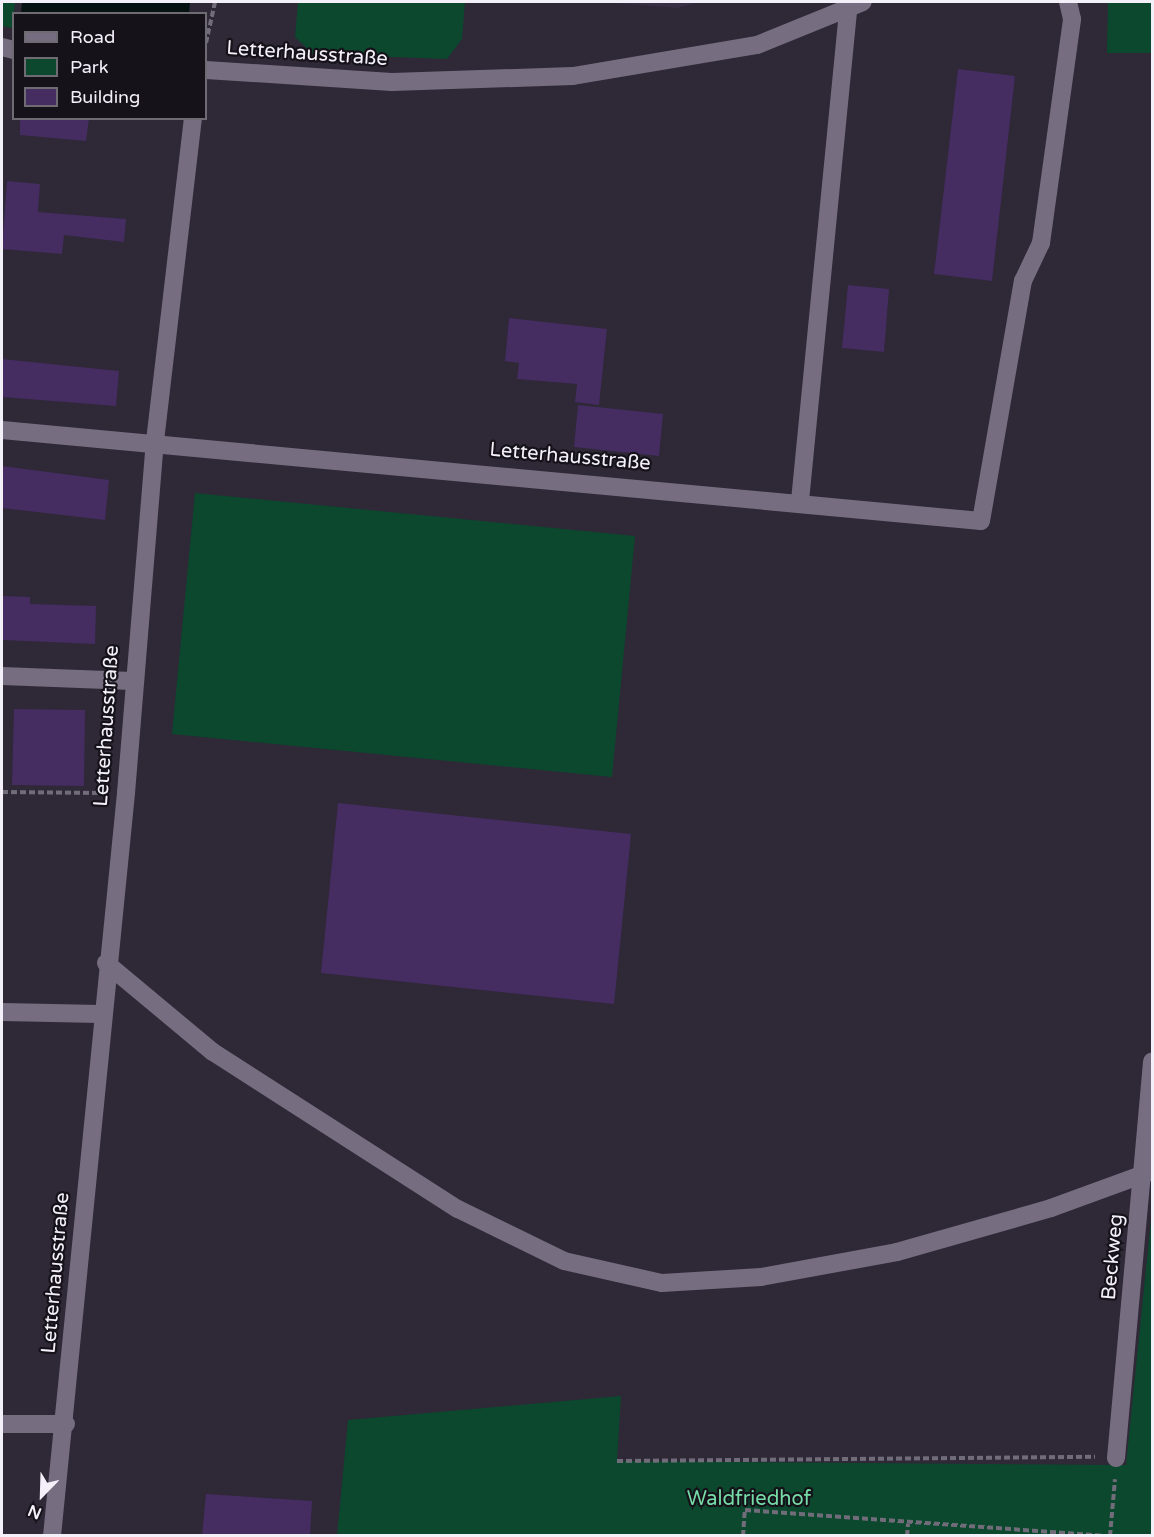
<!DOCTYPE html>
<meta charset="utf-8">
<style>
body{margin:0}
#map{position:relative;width:1154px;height:1537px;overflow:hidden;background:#2e2837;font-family:"Varela Round",sans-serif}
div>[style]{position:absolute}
.built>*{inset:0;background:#382f45}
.green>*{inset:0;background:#0b482e}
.water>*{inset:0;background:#061212}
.building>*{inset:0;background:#452c61}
.path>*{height:4px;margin-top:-2px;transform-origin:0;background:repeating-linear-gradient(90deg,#716c79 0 6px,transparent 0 9px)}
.lane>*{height:18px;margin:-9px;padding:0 9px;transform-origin:9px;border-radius:9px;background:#766e80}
.street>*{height:18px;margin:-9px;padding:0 9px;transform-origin:9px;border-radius:9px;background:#766e80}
span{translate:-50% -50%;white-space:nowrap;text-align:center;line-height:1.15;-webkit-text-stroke:4.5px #151219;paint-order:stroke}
.street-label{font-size:20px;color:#f4f0fa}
.park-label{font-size:20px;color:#75dba7}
.frame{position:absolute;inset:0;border:3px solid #f4f0fa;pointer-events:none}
.legend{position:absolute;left:12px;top:12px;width:195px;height:108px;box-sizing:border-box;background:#151219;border:2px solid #6e6b73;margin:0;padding:8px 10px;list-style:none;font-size:18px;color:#f4f0fa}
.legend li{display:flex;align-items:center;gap:12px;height:30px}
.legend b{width:30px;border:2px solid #6e6b73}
.north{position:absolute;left:12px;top:1465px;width:60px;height:60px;-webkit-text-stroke:4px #151219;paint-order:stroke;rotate:203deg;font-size:16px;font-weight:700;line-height:24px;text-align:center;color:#f4f0fa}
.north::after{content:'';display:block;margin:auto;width:21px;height:27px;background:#f4f0fa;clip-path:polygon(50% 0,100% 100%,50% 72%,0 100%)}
</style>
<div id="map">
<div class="built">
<div style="clip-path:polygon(603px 2px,699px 2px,678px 8px)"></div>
</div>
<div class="green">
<div style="clip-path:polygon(2px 2px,15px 2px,12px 28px,2px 26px)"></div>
<div style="clip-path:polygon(298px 2px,465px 2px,462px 39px,447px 59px,313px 54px,295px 37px)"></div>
<div style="clip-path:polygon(1108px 2px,1152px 2px,1152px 53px,1107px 53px)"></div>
<div style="clip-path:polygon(195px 493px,635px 536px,612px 777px,172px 734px)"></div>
<div style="clip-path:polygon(1152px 1210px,1152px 1535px,337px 1536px,348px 1420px,621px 1396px,617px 1461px,1126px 1465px)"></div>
</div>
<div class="water">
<div style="clip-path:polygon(22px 2px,190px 2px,189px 13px,21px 13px)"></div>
</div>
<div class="building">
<div style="clip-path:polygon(958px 69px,1015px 76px,992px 281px,934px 274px)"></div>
<div style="clip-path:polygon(20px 118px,89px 118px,86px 141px,20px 135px)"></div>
<div style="clip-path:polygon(7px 181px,40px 184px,38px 212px,126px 219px,124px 242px,64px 235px,62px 254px,2px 249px)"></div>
<div style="clip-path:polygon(848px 285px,889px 289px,884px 352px,842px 348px)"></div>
<div style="clip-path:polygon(509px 318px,607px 329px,599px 405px,575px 402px,577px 384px,517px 379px,519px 363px,505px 361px)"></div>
<div style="clip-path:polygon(2px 359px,119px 371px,116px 406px,2px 397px)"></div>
<div style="clip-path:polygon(578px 405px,663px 414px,659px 456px,574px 447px)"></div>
<div style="clip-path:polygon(2px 466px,109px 480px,105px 520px,2px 508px)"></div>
<div style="clip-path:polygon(2px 596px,30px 597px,30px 604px,96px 606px,95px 644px,2px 640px)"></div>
<div style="clip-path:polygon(14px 709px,85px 710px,84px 786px,12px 785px)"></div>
<div style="clip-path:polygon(338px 803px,631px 834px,614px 1004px,321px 973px)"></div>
<div style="clip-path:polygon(206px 1494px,312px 1501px,310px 1536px,202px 1536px)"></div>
</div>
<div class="path">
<div style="left:206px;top:43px;width:42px;rotate:-77.6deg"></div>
<div style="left:2px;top:792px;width:102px;rotate:0.6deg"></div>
<div style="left:617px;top:1461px;width:478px;rotate:-0.5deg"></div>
<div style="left:743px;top:1536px;width:26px;rotate:-86deg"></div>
<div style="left:745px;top:1510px;width:360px;rotate:4.1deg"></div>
<div style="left:907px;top:1536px;width:12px;rotate:-85deg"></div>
<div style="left:1110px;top:1536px;width:57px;rotate:-85deg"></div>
</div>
<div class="lane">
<div style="left:800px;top:501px;width:493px;rotate:-84.4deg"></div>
<div style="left:981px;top:521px;width:244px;rotate:-80.1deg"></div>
<div style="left:1023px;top:281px;width:42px;rotate:-64.7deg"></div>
<div style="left:1041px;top:243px;width:226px;rotate:-82.1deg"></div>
<div style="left:1072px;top:19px;width:17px;rotate:-103deg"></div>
<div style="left:1116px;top:1458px;width:285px;rotate:-84.8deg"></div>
</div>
<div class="street">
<div style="left:2px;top:47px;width:12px;rotate:14deg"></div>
<div style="left:206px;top:70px;width:186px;rotate:3.7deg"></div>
<div style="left:392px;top:82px;width:181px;rotate:-1.9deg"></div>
<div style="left:573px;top:76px;width:187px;rotate:-9.6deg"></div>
<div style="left:757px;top:45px;width:114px;rotate:-22.1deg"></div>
<div style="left:2px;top:430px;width:983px;rotate:5.31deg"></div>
<div style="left:2px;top:676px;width:130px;rotate:2.2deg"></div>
<div style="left:106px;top:963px;width:139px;rotate:39.8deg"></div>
<div style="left:213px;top:1052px;width:291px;rotate:32.7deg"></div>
<div style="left:458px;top:1209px;width:118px;rotate:26.1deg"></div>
<div style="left:564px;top:1261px;width:100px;rotate:12.7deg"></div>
<div style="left:662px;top:1283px;width:99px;rotate:-3.5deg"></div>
<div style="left:761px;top:1277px;width:138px;rotate:-10.4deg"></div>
<div style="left:897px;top:1252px;width:160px;rotate:-15.9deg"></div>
<div style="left:1051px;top:1208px;width:108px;rotate:-20.1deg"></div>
<div style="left:2px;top:1012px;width:98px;rotate:1.2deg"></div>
<div style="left:1142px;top:1174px;width:113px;rotate:-84.9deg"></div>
<div style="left:2px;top:1424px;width:64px"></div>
<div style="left:52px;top:1536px;width:747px;rotate:-84.31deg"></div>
<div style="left:126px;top:793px;width:353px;rotate:-85.3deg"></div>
<div style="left:155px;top:441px;width:325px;rotate:-83.3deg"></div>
</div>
<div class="street-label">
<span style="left:307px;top:54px;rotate:4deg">Letterhausstraße</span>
<span style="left:570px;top:457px;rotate:5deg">Letterhausstraße</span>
<span style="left:107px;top:726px;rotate:-86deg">Letterhausstraße</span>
<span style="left:1113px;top:1257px;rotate:-85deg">Beckweg</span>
<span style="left:56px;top:1273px;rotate:-85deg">Letterhausstraße</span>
</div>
<div class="park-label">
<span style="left:749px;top:1499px">Waldfriedhof</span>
</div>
<div class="frame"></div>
<ul class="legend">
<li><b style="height:8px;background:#766e80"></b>Road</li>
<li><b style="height:16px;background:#0b482e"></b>Park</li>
<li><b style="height:16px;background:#452c61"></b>Building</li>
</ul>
<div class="north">N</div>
</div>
